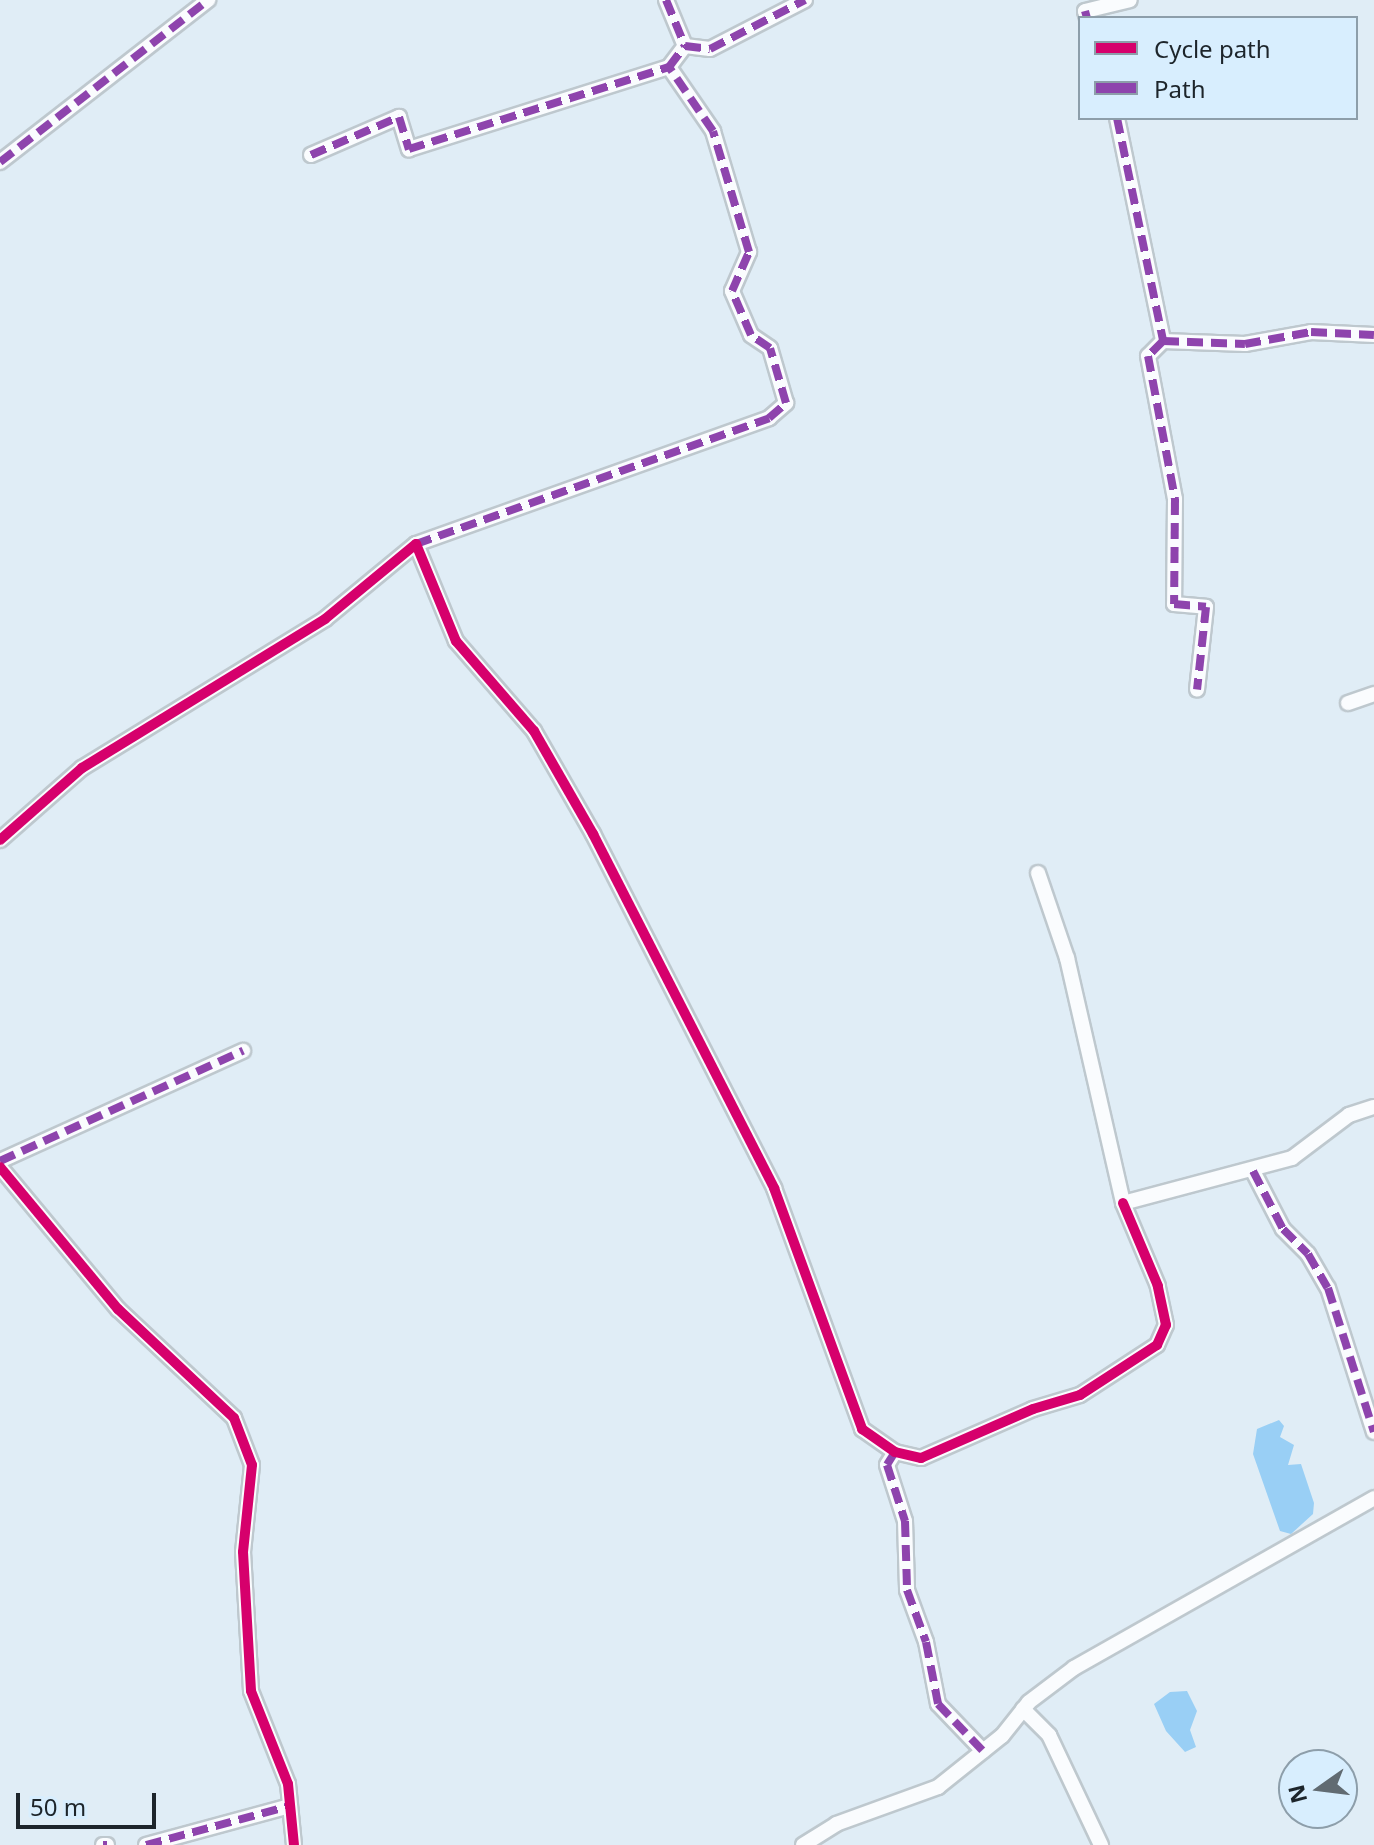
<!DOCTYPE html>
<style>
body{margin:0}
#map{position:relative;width:1374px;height:1845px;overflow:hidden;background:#e0edf6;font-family:"Noto Sans",sans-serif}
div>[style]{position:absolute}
.water>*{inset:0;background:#99cff5}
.roads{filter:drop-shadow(2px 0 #bec8ce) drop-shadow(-2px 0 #bec8ce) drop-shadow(0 2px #bec8ce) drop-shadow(0 -2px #bec8ce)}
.street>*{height:14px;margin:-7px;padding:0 7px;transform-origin:7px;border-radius:7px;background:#fafcfe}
.quiet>*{height:8px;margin-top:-4px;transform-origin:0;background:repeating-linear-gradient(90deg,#8e44ad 0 16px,transparent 0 24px)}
.cycleway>*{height:10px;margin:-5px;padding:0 5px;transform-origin:5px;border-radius:5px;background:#d6006c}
span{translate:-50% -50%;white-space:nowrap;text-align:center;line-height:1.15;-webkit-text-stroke:8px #d8eefe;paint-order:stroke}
.legend{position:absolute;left:1078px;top:16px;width:280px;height:104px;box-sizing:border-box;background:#d8eefe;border:2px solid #8d9eaa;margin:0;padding:10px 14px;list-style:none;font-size:24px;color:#1d252b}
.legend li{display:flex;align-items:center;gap:16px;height:40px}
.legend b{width:40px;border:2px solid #8d9eaa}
.north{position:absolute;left:1278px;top:1749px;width:80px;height:80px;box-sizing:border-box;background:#d8eefe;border:2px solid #8d9eaa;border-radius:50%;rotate:256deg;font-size:22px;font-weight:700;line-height:32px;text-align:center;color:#1d252b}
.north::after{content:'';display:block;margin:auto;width:28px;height:36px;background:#616b72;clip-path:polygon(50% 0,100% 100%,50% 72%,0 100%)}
.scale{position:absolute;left:16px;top:1793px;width:140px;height:36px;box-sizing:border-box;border:4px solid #1d252b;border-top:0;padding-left:10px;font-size:24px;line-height:28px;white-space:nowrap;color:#1d252b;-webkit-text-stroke:6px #d8eefe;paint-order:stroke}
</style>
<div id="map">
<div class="water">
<div style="clip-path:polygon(1279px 1420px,1284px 1426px,1280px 1437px,1294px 1445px,1288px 1465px,1301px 1464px,1314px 1503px,1313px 1514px,1291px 1534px,1280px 1531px,1253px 1454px,1257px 1429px)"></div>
<div style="clip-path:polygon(1187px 1691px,1197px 1711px,1190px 1730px,1196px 1747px,1185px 1752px,1166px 1731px,1154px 1704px,1170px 1692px)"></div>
</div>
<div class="roads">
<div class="street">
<div style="left:666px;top:0;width:50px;rotate:67.6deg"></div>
<div style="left:685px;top:46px;width:25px;rotate:7deg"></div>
<div style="left:710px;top:49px;width:107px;rotate:-27.3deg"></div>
<div style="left:1087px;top:18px;width:7px;rotate:-106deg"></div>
<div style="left:1085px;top:11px;width:46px;rotate:-13.7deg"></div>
<div style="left:1117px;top:118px;width:228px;rotate:78.3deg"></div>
<div style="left:1163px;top:341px;width:21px;rotate:135deg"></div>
<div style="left:1148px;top:356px;width:146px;rotate:79.3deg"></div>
<div style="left:1175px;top:499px;width:105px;rotate:90.5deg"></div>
<div style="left:1174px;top:604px;width:32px;rotate:5deg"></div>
<div style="left:1206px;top:607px;width:83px;rotate:96.2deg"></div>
<div style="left:311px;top:155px;width:96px;rotate:-23.4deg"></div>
<div style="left:399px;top:117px;width:34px;rotate:73deg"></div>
<div style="left:409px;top:149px;width:273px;rotate:-17.5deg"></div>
<div style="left:669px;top:67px;width:26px;rotate:-53deg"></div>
<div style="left:0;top:162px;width:264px;rotate:-37.9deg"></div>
<div style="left:1163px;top:341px;width:82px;rotate:2.1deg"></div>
<div style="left:1245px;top:344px;width:67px;rotate:-10.3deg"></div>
<div style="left:1311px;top:332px;width:63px;rotate:2.7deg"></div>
<div style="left:416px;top:544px;width:375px;rotate:-19.6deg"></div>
<div style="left:769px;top:418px;width:23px;rotate:-41deg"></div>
<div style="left:786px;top:403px;width:57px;rotate:-106.2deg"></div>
<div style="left:770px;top:348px;width:23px;rotate:-146deg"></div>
<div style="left:751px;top:335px;width:48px;rotate:-113.4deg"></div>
<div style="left:732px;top:291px;width:43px;rotate:-66.4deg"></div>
<div style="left:749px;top:252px;width:126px;rotate:-106.6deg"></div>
<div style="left:713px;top:131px;width:78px;rotate:-124.5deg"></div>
<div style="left:1348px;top:703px;width:28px;rotate:-19deg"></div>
<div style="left:0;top:840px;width:109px;rotate:-41.3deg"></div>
<div style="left:82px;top:768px;width:285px;rotate:-31.5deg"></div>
<div style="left:325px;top:619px;width:118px;rotate:-39.5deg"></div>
<div style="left:416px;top:544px;width:105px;rotate:67.6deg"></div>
<div style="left:456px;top:641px;width:119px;rotate:49.1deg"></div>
<div style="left:534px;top:731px;width:119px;rotate:60.2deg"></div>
<div style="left:593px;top:834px;width:398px;rotate:62.9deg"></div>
<div style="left:774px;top:1188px;width:257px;rotate:69.9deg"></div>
<div style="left:862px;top:1429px;width:40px;rotate:34.9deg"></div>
<div style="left:895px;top:1452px;width:27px;rotate:13deg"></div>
<div style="left:921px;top:1458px;width:122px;rotate:-23.6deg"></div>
<div style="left:1033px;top:1409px;width:49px;rotate:-16.6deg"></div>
<div style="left:1080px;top:1395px;width:92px;rotate:-33deg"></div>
<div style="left:1157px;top:1345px;width:22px;rotate:-66deg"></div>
<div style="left:1166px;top:1325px;width:40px;rotate:-102deg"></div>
<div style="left:1158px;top:1286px;width:90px;rotate:-112.9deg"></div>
<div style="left:1038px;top:873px;width:90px;rotate:71.2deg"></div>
<div style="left:1067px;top:958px;width:251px;rotate:77.1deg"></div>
<div style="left:1123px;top:1203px;width:175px;rotate:-14.9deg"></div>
<div style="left:1292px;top:1158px;width:71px;rotate:-37deg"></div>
<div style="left:1349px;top:1115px;width:26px;rotate:-18deg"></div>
<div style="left:0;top:1161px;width:267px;rotate:-24.4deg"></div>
<div style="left:0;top:1167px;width:185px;rotate:50.3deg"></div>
<div style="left:118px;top:1309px;width:159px;rotate:43.2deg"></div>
<div style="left:234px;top:1418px;width:50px;rotate:69deg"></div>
<div style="left:252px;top:1465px;width:87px;rotate:95.9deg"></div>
<div style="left:243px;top:1552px;width:139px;rotate:86.7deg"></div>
<div style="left:251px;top:1691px;width:100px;rotate:68.3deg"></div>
<div style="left:288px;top:1784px;width:61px;rotate:84.4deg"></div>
<div style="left:1253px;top:1171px;width:65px;rotate:62.7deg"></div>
<div style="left:1283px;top:1229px;width:35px;rotate:45deg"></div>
<div style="left:1308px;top:1254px;width:39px;rotate:60deg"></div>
<div style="left:1328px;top:1288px;width:151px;rotate:72.3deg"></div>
<div style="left:895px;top:1452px;width:15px;rotate:122deg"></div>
<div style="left:887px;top:1465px;width:59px;rotate:72.2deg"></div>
<div style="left:905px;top:1521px;width:69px;rotate:88.3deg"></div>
<div style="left:907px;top:1590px;width:55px;rotate:69.9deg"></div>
<div style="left:926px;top:1642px;width:63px;rotate:79deg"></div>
<div style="left:938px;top:1704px;width:65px;rotate:46.2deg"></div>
<div style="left:1023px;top:1709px;width:37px;rotate:45deg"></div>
<div style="left:1049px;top:1735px;width:122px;rotate:64.7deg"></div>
<div style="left:103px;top:1845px;width:4px"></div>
<div style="left:146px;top:1845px;width:149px;rotate:-15.2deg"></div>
<div style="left:803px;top:1845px;width:39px;rotate:-32deg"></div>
<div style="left:836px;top:1824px;width:109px;rotate:-19.9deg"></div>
<div style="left:938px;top:1787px;width:82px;rotate:-38.6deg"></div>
<div style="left:1002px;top:1736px;width:43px;rotate:-51.5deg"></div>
<div style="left:1029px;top:1702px;width:56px;rotate:-37.1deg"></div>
<div style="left:1074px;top:1668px;width:345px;rotate:-29.5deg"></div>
</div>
</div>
<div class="quiet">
<div style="left:666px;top:0;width:50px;rotate:67.6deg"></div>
<div style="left:685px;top:46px;width:25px;rotate:7deg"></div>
<div style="left:710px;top:49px;width:107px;rotate:-27.3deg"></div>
<div style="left:1085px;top:11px;width:7px;rotate:74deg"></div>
<div style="left:1117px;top:118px;width:228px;rotate:78.3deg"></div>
<div style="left:1163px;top:341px;width:21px;rotate:135deg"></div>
<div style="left:1148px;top:356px;width:146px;rotate:79.3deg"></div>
<div style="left:1175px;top:499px;width:105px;rotate:90.5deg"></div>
<div style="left:1174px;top:604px;width:32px;rotate:5deg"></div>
<div style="left:1206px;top:607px;width:83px;rotate:96.2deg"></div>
<div style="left:311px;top:155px;width:96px;rotate:-23.4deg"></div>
<div style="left:399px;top:117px;width:34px;rotate:73deg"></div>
<div style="left:409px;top:149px;width:273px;rotate:-17.5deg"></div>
<div style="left:669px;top:67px;width:26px;rotate:-53deg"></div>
<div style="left:0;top:162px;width:264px;rotate:-37.9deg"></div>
<div style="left:1163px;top:341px;width:82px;rotate:2.1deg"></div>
<div style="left:1245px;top:344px;width:67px;rotate:-10.3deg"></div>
<div style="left:1311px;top:332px;width:63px;rotate:2.7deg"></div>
<div style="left:416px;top:544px;width:375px;rotate:-19.6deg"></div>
<div style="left:769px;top:418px;width:23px;rotate:-41deg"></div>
<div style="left:786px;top:403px;width:57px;rotate:-106.2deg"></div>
<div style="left:770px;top:348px;width:23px;rotate:-146deg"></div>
<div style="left:751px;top:335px;width:48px;rotate:-113.4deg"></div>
<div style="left:732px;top:291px;width:43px;rotate:-66.4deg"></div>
<div style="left:749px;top:252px;width:126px;rotate:-106.6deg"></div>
<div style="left:713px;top:131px;width:78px;rotate:-124.5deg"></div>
<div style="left:0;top:1161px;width:267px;rotate:-24.4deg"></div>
<div style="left:1253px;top:1171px;width:65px;rotate:62.7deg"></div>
<div style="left:1283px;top:1229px;width:35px;rotate:45deg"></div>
<div style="left:1308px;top:1254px;width:39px;rotate:60deg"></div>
<div style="left:1328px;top:1288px;width:151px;rotate:72.3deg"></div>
<div style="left:895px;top:1452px;width:15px;rotate:122deg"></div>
<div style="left:887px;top:1465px;width:59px;rotate:72.2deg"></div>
<div style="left:905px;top:1521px;width:69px;rotate:88.3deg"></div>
<div style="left:907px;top:1590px;width:55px;rotate:69.9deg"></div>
<div style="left:926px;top:1642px;width:63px;rotate:79deg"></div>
<div style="left:938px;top:1704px;width:65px;rotate:46.2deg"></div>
<div style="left:103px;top:1845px;width:4px"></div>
<div style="left:146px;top:1845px;width:149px;rotate:-15.2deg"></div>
</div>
<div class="cycleway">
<div style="left:0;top:840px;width:109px;rotate:-41.3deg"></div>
<div style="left:82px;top:768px;width:285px;rotate:-31.5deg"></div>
<div style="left:325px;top:619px;width:118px;rotate:-39.5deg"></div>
<div style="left:416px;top:544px;width:105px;rotate:67.6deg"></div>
<div style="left:456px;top:641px;width:119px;rotate:49.1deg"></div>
<div style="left:534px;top:731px;width:119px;rotate:60.2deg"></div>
<div style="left:593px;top:834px;width:398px;rotate:62.9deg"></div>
<div style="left:774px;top:1188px;width:257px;rotate:69.9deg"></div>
<div style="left:862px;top:1429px;width:40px;rotate:34.9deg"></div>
<div style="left:895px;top:1452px;width:27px;rotate:13deg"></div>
<div style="left:921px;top:1458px;width:122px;rotate:-23.6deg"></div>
<div style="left:1033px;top:1409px;width:49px;rotate:-16.6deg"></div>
<div style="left:1080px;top:1395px;width:92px;rotate:-33deg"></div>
<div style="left:1157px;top:1345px;width:22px;rotate:-66deg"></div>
<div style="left:1166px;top:1325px;width:40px;rotate:-102deg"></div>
<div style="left:1158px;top:1286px;width:90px;rotate:-112.9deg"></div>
<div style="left:0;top:1167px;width:185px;rotate:50.3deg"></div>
<div style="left:118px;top:1309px;width:159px;rotate:43.2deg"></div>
<div style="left:234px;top:1418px;width:50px;rotate:69deg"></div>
<div style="left:252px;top:1465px;width:87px;rotate:95.9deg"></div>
<div style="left:243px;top:1552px;width:139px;rotate:86.7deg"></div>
<div style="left:251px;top:1691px;width:100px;rotate:68.3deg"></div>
<div style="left:288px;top:1784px;width:61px;rotate:84.4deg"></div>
</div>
<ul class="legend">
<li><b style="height:10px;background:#d6006c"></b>Cycle path</li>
<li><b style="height:10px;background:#8e44ad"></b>Path</li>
</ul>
<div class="north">N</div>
<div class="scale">50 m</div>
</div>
